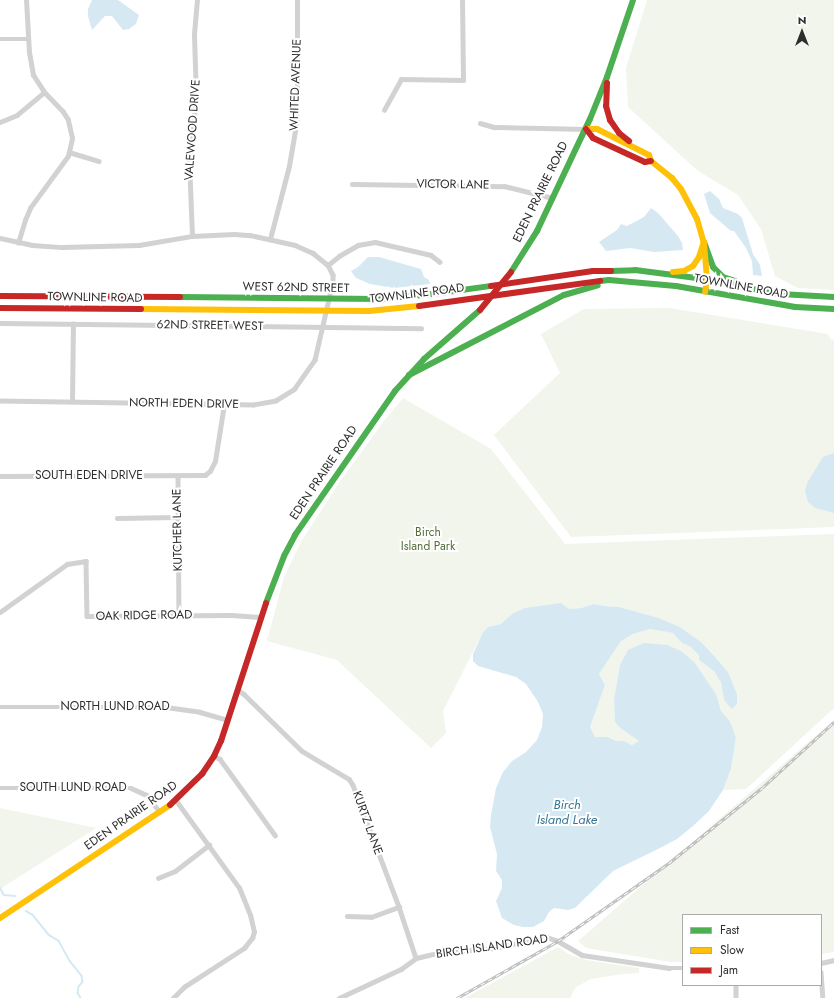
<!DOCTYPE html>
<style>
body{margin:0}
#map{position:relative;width:834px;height:998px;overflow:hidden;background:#fff;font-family:Jost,sans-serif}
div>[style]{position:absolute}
.green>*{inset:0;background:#f1f5eb}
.water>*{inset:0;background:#d6e9f3}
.stream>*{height:1.5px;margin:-0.75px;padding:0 0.75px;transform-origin:0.75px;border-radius:0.75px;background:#d6e9f3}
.street>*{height:4.5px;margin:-2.25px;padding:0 2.25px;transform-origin:2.25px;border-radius:2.25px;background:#d2d2d2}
.fast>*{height:6px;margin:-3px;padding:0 3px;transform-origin:3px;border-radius:3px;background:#4caf50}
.slow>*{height:6px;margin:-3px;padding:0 3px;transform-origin:3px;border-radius:3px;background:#ffc107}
.jam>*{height:6px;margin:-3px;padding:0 3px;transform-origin:3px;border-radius:3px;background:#c62828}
.rail>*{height:3px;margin-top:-1.5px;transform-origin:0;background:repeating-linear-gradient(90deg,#fff 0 4.5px,#b9b9b9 0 9px);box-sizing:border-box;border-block:1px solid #b9b9b9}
.jam-bridge>*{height:6px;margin:-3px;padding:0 3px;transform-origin:3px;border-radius:3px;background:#c62828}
span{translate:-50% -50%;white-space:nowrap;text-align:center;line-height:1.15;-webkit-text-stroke:4px #fff;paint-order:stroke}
.street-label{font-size:12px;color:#2d2d2d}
.park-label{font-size:12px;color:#536c37}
.water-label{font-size:13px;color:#357596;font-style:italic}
.legend{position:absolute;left:682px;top:914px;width:140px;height:72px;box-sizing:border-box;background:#fff;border:1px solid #ababab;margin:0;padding:5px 7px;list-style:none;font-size:12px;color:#2d2d2d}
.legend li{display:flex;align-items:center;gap:8px;height:20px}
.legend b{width:20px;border:1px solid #ababab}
.north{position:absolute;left:782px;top:12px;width:40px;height:40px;-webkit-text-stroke:3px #fff;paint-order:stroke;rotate:0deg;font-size:11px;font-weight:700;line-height:16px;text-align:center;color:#2d2d2d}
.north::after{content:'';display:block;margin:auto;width:14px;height:18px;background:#2d2d2d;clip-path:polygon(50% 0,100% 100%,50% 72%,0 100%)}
</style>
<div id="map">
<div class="green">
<div style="clip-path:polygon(647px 0,834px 0,834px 290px,798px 288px,775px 276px,761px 229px,738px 195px,698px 171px,628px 107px,626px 68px)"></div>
<div style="clip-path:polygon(669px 308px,828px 334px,832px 341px,834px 339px,834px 527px,571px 537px,494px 435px,560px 373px,541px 334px,584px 309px)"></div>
<div style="clip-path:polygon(403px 398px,491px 449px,565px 544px,834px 534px,834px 708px,746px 789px,723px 790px,731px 769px,736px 738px,730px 721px,721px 711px,716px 694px,695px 663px,614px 700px,615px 722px,620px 728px,639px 741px,632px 745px,624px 741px,616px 741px,608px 737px,595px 737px,592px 733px,590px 727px,605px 685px,599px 674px,621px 641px,633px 634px,650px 629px,673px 633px,682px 643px,691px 647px,704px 663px,708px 665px,714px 671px,721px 683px,724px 700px,737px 694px,728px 672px,701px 642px,680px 627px,659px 618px,619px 607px,604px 606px,594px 604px,581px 608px,512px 614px,501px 624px,488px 627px,483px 632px,443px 711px,446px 733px,431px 748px,337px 660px,267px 641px,284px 577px,301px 542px,339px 483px,384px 421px)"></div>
<div style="clip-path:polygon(834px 720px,834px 952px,821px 954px,821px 915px,683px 915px,683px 962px,671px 962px,586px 948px,578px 941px)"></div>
<div style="clip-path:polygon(0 808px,96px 828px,0 889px)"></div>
<div style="clip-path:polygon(558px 947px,570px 955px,586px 960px,639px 968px,639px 973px,622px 974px,591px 979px,576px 987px,570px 998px,465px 998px)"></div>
</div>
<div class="water">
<div style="clip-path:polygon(92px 0,118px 0,139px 15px,136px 24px,129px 29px,123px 30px,112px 16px,105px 16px,92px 30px,88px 16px,88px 9px)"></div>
<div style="clip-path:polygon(710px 191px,719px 199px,723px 208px,738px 214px,742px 218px,753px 254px,760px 265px,762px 276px,753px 275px,752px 261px,746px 248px,734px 231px,731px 231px,710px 213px,704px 194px)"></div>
<div style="clip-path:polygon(651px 208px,658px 213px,678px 236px,682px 243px,683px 250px,654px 252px,630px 248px,606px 251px,599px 242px,617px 230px,621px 224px,627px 226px,644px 217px)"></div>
<div style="clip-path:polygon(368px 257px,379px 257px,421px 269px,424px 277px,429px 280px,430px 284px,394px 288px,370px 284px,356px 278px,351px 271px,358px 267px)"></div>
<div style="clip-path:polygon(834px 453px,834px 513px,815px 508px,808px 502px,805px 491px,807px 483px,823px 457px)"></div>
<div style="clip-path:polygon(561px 603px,569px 609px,581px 608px,594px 604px,604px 606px,619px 607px,659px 618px,680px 627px,701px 642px,715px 657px,728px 672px,737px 694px,737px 704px,732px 709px,724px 700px,721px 683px,714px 671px,699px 660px,699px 656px,691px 647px,682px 643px,673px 633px,650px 629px,633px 634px,621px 641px,599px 674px,605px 685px,590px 727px,595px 737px,608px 737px,616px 741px,624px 741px,632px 745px,639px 741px,620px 728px,615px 722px,614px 700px,620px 665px,628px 650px,644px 643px,667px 645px,681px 651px,695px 663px,716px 694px,721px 711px,730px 721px,736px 738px,731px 769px,723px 790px,709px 811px,693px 826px,677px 839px,662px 847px,613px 871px,575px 908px,568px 910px,554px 908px,549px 912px,544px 921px,533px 927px,523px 927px,514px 925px,502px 918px,496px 901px,502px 888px,502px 880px,496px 871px,497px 854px,490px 827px,491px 815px,496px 788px,503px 772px,512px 761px,526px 752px,537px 740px,542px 727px,543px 714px,538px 702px,526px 684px,516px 677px,478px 666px,473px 661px,473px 654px,483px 632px,488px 627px,501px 624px,512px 614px,525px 608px)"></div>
</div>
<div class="stream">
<div style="left:0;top:887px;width:9px;rotate:63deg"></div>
<div style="left:4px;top:895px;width:11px;rotate:5deg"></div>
<div style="left:26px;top:911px;width:8px;rotate:30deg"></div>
<div style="left:33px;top:915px;width:26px;rotate:51deg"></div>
<div style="left:49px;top:935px;width:12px;rotate:31deg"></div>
<div style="left:59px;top:941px;width:23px;rotate:61deg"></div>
<div style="left:70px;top:961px;width:19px;rotate:51deg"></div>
<div style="left:82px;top:976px;width:6px;rotate:81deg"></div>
<div style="left:83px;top:982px;width:6px;rotate:129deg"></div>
<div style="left:79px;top:987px;width:6px;rotate:99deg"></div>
<div style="left:78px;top:993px;width:6px;rotate:59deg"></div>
</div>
<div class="street">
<div style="left:0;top:39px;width:28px"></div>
<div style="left:384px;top:110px;width:35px;rotate:-61deg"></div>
<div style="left:401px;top:79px;width:62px;rotate:0.9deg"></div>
<div style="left:463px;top:80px;width:80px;rotate:-90.7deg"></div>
<div style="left:0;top:122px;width:18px;rotate:-22deg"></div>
<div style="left:17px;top:115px;width:35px;rotate:-40deg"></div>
<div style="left:480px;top:123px;width:15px;rotate:16deg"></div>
<div style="left:494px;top:127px;width:92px;rotate:1.2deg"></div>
<div style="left:69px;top:152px;width:31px;rotate:17deg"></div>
<div style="left:352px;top:184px;width:152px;rotate:0.8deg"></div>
<div style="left:504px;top:186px;width:50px;rotate:13.8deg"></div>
<div style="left:192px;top:236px;width:75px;rotate:-92.3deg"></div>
<div style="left:189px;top:161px;width:62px;rotate:-83.6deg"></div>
<div style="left:196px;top:99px;width:65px;rotate:-91.8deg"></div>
<div style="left:194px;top:34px;width:34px;rotate:-85deg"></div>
<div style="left:0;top:238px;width:33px;rotate:12deg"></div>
<div style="left:32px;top:245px;width:30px;rotate:4deg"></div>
<div style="left:62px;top:247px;width:77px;rotate:-1.5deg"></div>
<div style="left:139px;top:245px;width:54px;rotate:-9.6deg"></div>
<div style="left:192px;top:236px;width:42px;rotate:-2.7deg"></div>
<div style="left:234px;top:234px;width:16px;rotate:4deg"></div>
<div style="left:250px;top:235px;width:46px;rotate:12.5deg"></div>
<div style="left:295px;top:245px;width:20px;rotate:24deg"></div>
<div style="left:313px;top:253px;width:19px;rotate:39deg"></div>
<div style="left:328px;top:265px;width:11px;rotate:63deg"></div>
<div style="left:333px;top:275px;width:7px;rotate:90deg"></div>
<div style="left:333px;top:282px;width:80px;rotate:103deg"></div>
<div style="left:315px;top:360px;width:35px;rotate:125deg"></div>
<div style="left:295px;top:389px;width:22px;rotate:148deg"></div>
<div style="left:276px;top:401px;width:22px;rotate:170deg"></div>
<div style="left:254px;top:405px;width:254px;rotate:-179.1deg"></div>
<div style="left:270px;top:239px;width:75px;rotate:-75.4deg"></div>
<div style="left:289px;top:166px;width:48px;rotate:-80.3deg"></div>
<div style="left:297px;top:119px;width:119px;rotate:-90deg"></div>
<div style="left:18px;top:243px;width:24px;rotate:-73deg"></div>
<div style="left:25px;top:220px;width:13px;rotate:-67deg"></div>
<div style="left:30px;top:208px;width:64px;rotate:-53.8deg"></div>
<div style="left:68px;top:156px;width:18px;rotate:-77deg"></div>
<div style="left:72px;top:138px;width:18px;rotate:-103deg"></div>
<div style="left:68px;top:120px;width:9px;rotate:-122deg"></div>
<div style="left:63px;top:112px;width:28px;rotate:-134deg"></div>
<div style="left:44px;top:92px;width:20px;rotate:-123deg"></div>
<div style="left:33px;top:75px;width:22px;rotate:-100deg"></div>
<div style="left:29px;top:53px;width:53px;rotate:-93.2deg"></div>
<div style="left:328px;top:265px;width:14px;rotate:-39deg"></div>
<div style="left:339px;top:256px;width:22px;rotate:-30deg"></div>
<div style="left:358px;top:245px;width:17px;rotate:-10deg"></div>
<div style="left:375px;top:242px;width:57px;rotate:13.1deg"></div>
<div style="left:431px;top:255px;width:11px;rotate:38deg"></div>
<div style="left:0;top:323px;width:421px;rotate:0.7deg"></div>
<div style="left:72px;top:402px;width:78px;rotate:-89.3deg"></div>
<div style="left:0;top:476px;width:205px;rotate:-0.3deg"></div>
<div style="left:205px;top:475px;width:6px;rotate:-39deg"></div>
<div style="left:210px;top:471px;width:11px;rotate:-63deg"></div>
<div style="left:215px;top:461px;width:58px;rotate:-81deg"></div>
<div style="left:178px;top:476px;width:140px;rotate:89.6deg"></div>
<div style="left:117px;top:518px;width:61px;rotate:-0.9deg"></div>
<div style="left:0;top:612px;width:82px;rotate:-35.6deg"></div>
<div style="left:67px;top:564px;width:19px;rotate:-9deg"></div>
<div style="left:86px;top:561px;width:55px;rotate:89deg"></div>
<div style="left:87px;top:616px;width:145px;rotate:-0.4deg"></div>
<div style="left:232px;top:615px;width:29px;rotate:4deg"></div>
<div style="left:238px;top:690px;width:7px;rotate:34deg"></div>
<div style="left:244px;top:694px;width:81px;rotate:44.5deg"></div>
<div style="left:302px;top:751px;width:55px;rotate:30.8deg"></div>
<div style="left:349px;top:779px;width:7px;rotate:56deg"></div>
<div style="left:353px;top:785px;width:130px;rotate:69.3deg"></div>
<div style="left:399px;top:907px;width:54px;rotate:71.6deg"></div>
<div style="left:0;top:707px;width:166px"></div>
<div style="left:166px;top:707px;width:34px;rotate:8deg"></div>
<div style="left:200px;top:712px;width:29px;rotate:16deg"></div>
<div style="left:214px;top:756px;width:7px;rotate:27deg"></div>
<div style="left:220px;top:759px;width:94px;rotate:54.1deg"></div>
<div style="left:0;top:788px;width:131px"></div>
<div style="left:131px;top:788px;width:17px;rotate:24deg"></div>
<div style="left:147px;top:795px;width:21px;rotate:53deg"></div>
<div style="left:158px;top:878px;width:18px;rotate:-22deg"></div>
<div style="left:175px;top:871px;width:43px;rotate:-37.4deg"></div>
<div style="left:347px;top:916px;width:24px;rotate:2deg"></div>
<div style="left:371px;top:917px;width:30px;rotate:-20deg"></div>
<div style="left:821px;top:963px;width:13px;rotate:-13deg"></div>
<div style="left:821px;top:972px;width:26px;rotate:86deg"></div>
<div style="left:736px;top:985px;width:13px;rotate:90deg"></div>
<div style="left:173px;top:998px;width:16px;rotate:-45deg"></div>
<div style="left:184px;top:987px;width:72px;rotate:-33deg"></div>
<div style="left:244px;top:948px;width:13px;rotate:-51deg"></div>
<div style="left:252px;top:938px;width:6px;rotate:-72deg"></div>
<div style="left:254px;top:932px;width:17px;rotate:-103deg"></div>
<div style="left:250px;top:915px;width:29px;rotate:-112deg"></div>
<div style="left:239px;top:888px;width:107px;rotate:-125.9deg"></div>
<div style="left:339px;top:998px;width:68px;rotate:-25.1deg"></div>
<div style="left:401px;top:969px;width:19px;rotate:-36deg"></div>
<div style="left:416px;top:958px;width:22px;rotate:-13deg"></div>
<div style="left:437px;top:953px;width:58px;rotate:-4.9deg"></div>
<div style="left:495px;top:948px;width:52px;rotate:-12.2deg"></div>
<div style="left:546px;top:937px;width:13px;rotate:18deg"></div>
<div style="left:558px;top:941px;width:28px;rotate:30deg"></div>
<div style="left:582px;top:955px;width:88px;rotate:8.5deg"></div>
<div style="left:669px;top:968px;width:14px"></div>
</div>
<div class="fast">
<div style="left:704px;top:242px;width:27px;rotate:70deg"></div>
<div style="left:713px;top:267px;width:14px;rotate:45deg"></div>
<div style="left:723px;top:277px;width:13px;rotate:18deg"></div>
<div style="left:611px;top:271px;width:24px;rotate:-2deg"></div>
<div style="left:635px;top:270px;width:62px;rotate:7.5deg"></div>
<div style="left:696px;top:278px;width:86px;rotate:10.8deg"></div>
<div style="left:780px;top:294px;width:54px;rotate:3.2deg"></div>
<div style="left:511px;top:272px;width:49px;rotate:-57.6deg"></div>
<div style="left:537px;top:231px;width:124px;rotate:-64.7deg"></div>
<div style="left:590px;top:119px;width:45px;rotate:-68deg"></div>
<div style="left:607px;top:77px;width:81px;rotate:-71.3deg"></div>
<div style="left:600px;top:281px;width:9px;rotate:-6deg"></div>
<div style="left:609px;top:280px;width:67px;rotate:5.1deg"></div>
<div style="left:676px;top:286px;width:121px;rotate:10deg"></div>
<div style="left:795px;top:307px;width:39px;rotate:3deg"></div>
<div style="left:180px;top:297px;width:199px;rotate:0.6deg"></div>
<div style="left:379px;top:299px;width:54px;rotate:-5.3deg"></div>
<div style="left:433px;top:294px;width:59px;rotate:-7.9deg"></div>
<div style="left:409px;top:375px;width:174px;rotate:-27.3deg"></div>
<div style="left:564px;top:295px;width:35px;rotate:-16deg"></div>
<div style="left:266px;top:603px;width:50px;rotate:-69deg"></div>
<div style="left:284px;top:556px;width:24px;rotate:-62deg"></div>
<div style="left:295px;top:535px;width:175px;rotate:-55.2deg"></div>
<div style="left:395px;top:391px;width:43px;rotate:-47.8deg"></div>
<div style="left:424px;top:359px;width:74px;rotate:-41.2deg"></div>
</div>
<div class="slow">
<div style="left:586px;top:129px;width:11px"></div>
<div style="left:597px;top:129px;width:58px;rotate:26.6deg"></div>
<div style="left:649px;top:155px;width:6px;rotate:72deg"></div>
<div style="left:651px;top:161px;width:27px;rotate:39deg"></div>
<div style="left:672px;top:178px;width:14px;rotate:51deg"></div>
<div style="left:681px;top:189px;width:34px;rotate:62deg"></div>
<div style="left:697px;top:219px;width:26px;rotate:74deg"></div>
<div style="left:704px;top:244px;width:36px;rotate:85deg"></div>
<div style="left:707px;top:280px;width:12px;rotate:99deg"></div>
<div style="left:673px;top:272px;width:11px;rotate:-5deg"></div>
<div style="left:684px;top:271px;width:10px;rotate:-29deg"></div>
<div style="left:693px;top:266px;width:11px;rotate:-56deg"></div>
<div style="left:699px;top:257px;width:16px;rotate:-72deg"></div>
<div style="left:141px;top:309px;width:228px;rotate:0.5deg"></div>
<div style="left:369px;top:311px;width:50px;rotate:-5.7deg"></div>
<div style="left:0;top:918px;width:204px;rotate:-33.6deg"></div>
</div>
<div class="jam">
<div style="left:607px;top:83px;width:23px;rotate:92deg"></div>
<div style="left:606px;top:106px;width:15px;rotate:74deg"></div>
<div style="left:610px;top:120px;width:16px;rotate:55deg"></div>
<div style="left:619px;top:133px;width:13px;rotate:39deg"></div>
<div style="left:586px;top:129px;width:11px;rotate:52deg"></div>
<div style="left:593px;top:138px;width:57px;rotate:24.8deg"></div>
<div style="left:645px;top:162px;width:6px;rotate:-9deg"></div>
<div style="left:491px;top:286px;width:103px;rotate:-8.4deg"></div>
<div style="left:593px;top:271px;width:18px"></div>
<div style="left:0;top:296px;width:180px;rotate:0.3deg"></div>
<div style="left:419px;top:306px;width:183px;rotate:-7.9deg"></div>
<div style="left:0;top:308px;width:141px;rotate:0.4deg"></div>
<div style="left:170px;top:805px;width:45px;rotate:-44.1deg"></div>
<div style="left:202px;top:774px;width:22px;rotate:-56deg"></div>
<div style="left:214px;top:756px;width:17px;rotate:-65deg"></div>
<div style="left:221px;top:741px;width:145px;rotate:-71.9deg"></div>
</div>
<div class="rail">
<div style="left:457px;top:998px;width:116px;rotate:-29.4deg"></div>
<div style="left:558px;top:941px;width:136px;rotate:-35.1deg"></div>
<div style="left:669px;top:863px;width:119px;rotate:-38.9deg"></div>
<div style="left:762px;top:788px;width:98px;rotate:-42.5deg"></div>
</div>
<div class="jam-bridge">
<div style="left:480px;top:310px;width:49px;rotate:-50.8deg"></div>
</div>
<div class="street-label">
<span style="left:296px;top:85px;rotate:-88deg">WHITED AVENUE</span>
<span style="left:193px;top:130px;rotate:-86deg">VALEWOOD DRIVE</span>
<span style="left:453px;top:185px;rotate:1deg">VICTOR LANE</span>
<span style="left:541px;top:192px;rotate:-64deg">EDEN PRAIRIE ROAD</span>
<span style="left:741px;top:287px;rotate:10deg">TOWNLINE ROAD</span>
<span style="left:296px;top:288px;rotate:1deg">WEST 62ND STREET</span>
<span style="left:417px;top:294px;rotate:-7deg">TOWNLINE ROAD</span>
<span style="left:95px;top:298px;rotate:1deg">TOWNLINE ROAD</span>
<span style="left:210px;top:326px;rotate:1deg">62ND STREET WEST</span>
<span style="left:184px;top:404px;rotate:1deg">NORTH EDEN DRIVE</span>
<span style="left:324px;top:473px;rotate:-56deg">EDEN PRAIRIE ROAD</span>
<span style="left:89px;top:476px">SOUTH EDEN DRIVE</span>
<span style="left:178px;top:530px;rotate:-91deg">KUTCHER LANE</span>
<span style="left:144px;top:616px;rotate:-1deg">OAK RIDGE ROAD</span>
<span style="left:115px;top:707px">NORTH LUND ROAD</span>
<span style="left:73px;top:788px">SOUTH LUND ROAD</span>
<span style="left:131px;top:816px;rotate:-35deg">EDEN PRAIRIE ROAD</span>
<span style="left:367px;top:823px;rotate:70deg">KURTZ LANE</span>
<span style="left:492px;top:947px;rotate:-8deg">BIRCH ISLAND ROAD</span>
</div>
<div class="park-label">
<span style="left:428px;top:540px">Birch<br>Island Park</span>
</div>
<div class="water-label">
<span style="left:567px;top:813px">Birch<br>Island Lake</span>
</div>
<ul class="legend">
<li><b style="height:5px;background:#4caf50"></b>Fast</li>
<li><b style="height:5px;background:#ffc107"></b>Slow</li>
<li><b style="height:5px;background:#c62828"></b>Jam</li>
</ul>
<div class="north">N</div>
</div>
